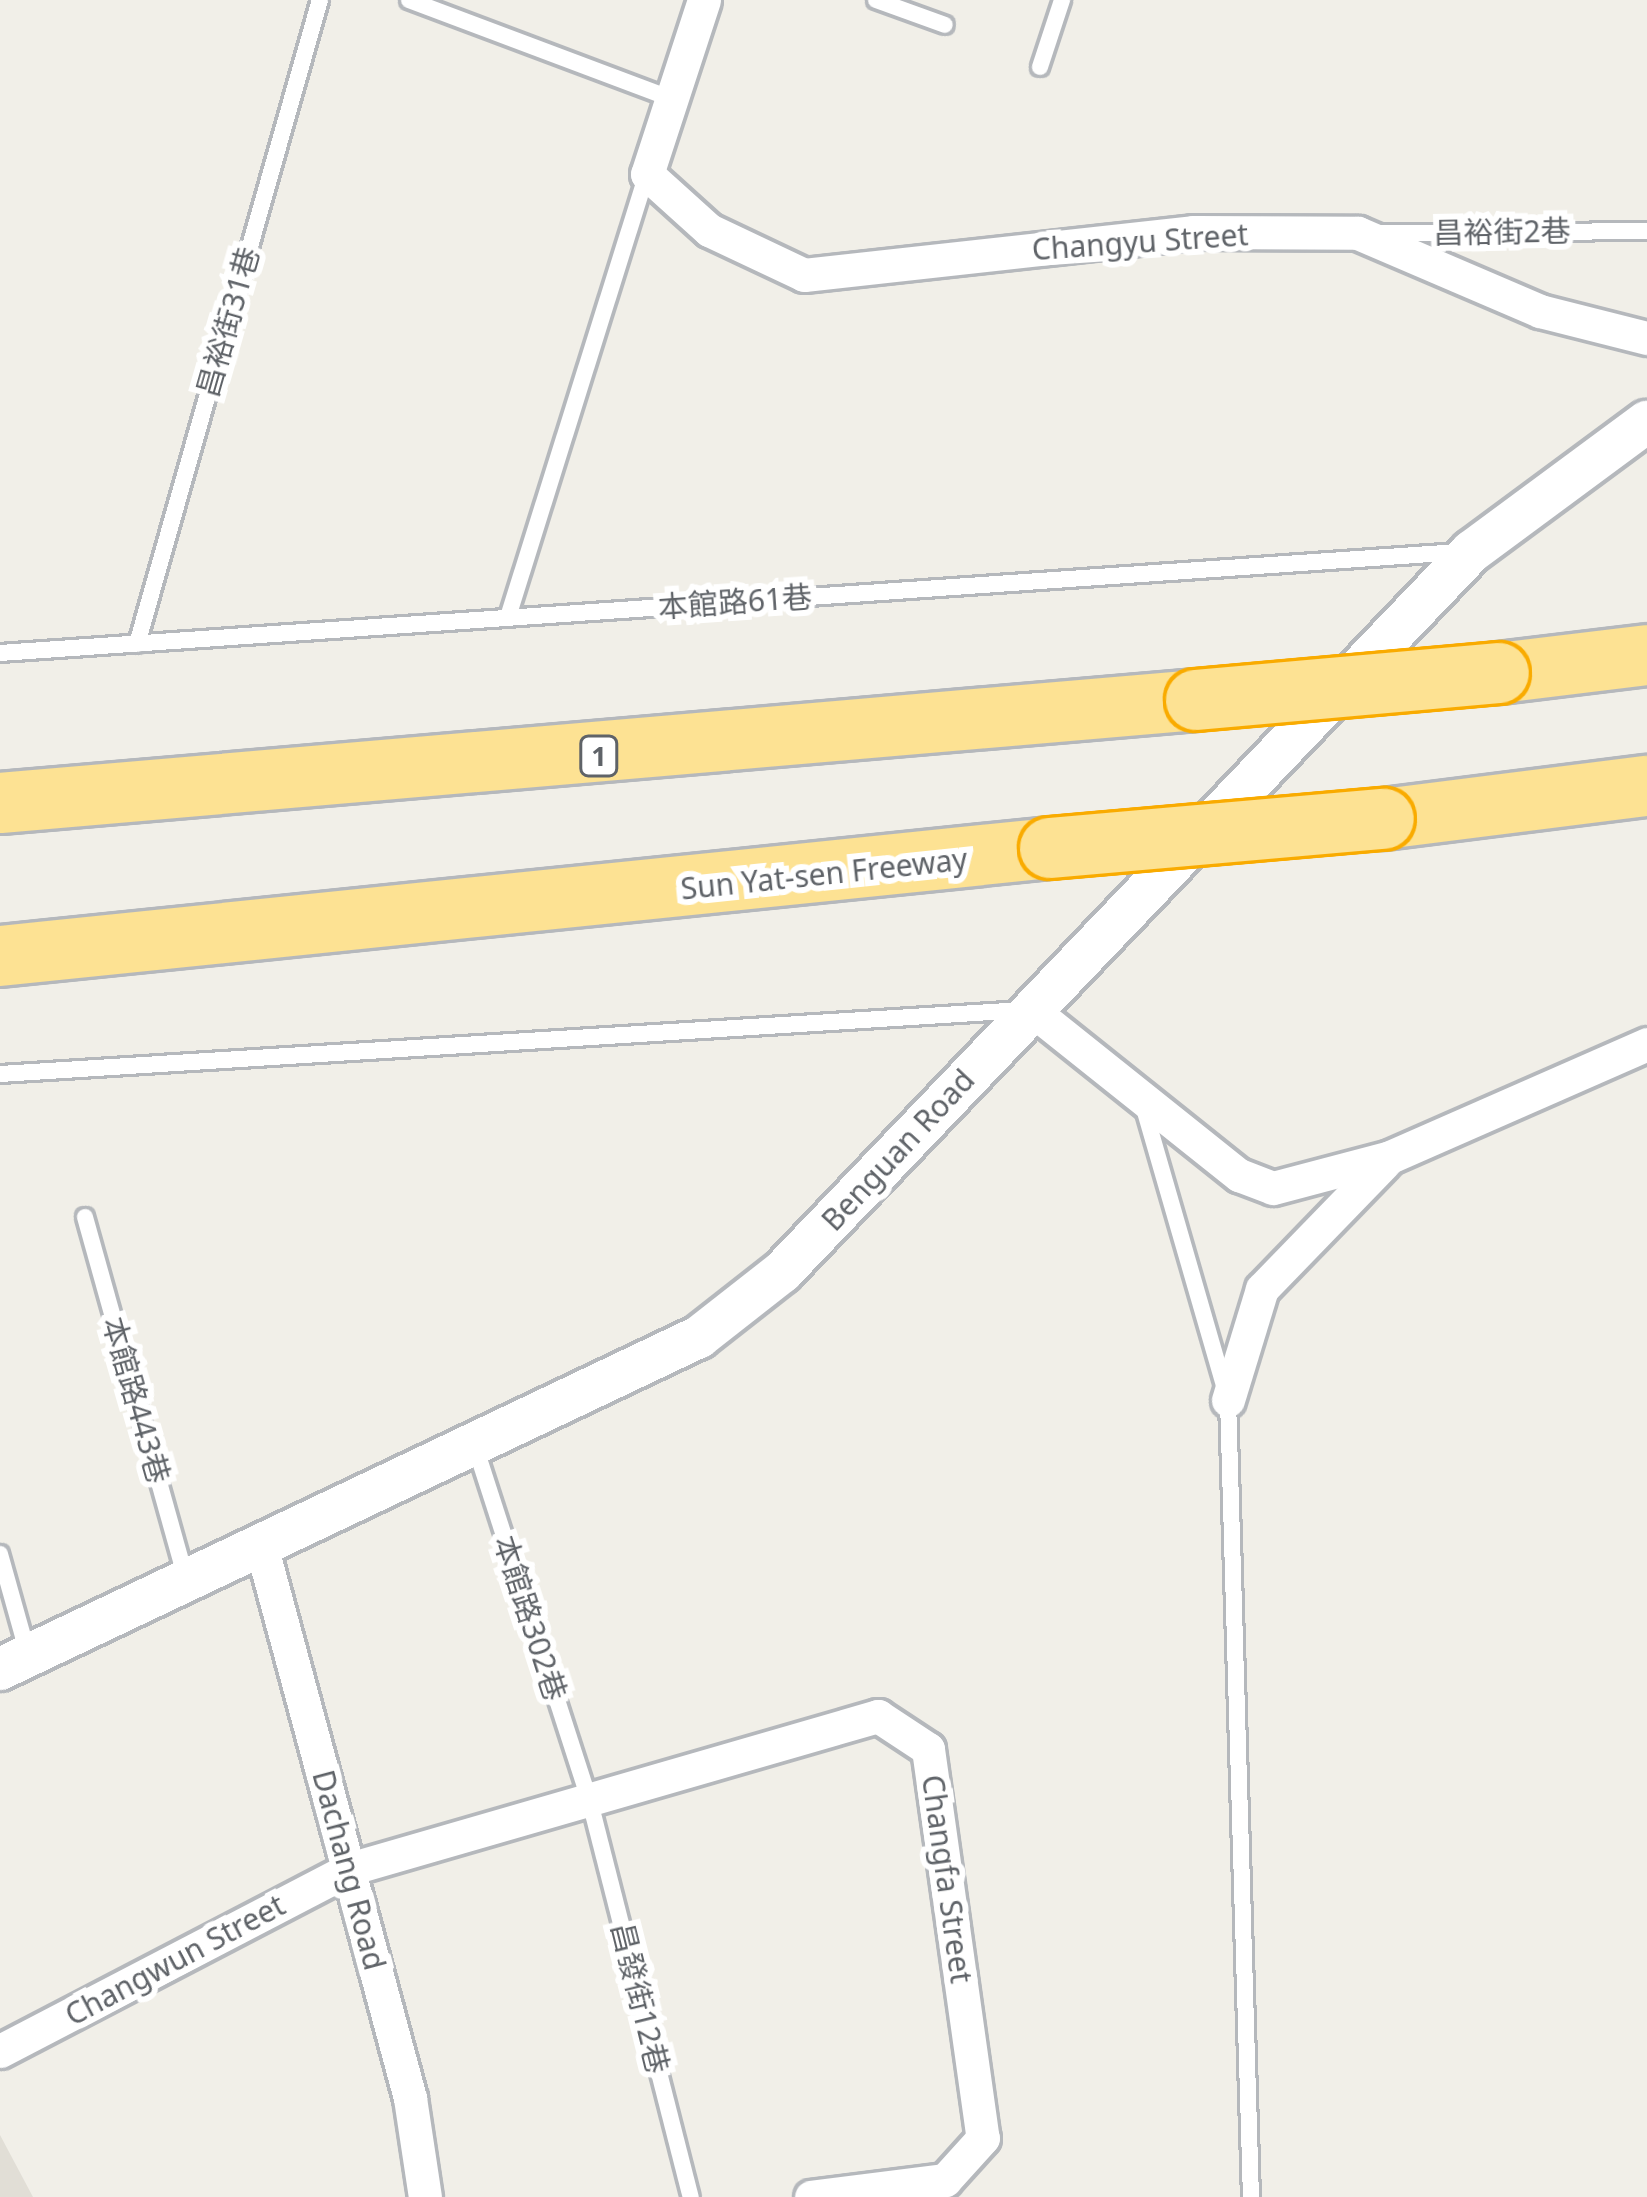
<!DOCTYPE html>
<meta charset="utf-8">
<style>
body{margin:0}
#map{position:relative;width:1647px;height:2197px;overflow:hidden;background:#f1efe8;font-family:"Noto Sans","Noto Sans TC",sans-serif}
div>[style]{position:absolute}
.education>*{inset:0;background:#e1ded6}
.roads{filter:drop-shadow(3px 0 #b5b8bc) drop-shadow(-3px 0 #b5b8bc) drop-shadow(0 3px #b5b8bc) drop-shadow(0 -3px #b5b8bc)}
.service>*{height:16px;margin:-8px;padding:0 8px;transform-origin:8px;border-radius:8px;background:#fff}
.minor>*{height:33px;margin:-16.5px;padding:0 16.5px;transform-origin:16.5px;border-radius:16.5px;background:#fff}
.tertiary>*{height:42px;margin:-21px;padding:0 21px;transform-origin:21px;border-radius:21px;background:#fff}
.motorway>*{height:60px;margin:-30px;padding:0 30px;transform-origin:30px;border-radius:30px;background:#fde293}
.bridges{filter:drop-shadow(3px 0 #f9ab00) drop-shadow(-3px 0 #f9ab00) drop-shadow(0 3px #f9ab00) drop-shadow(0 -3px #f9ab00)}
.motorway-bridge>*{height:60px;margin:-30px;padding:0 30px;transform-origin:30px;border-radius:30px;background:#fde293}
span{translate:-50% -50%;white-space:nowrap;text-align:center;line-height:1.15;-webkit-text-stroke:12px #fff;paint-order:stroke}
.shield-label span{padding:3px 9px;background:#fff;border:3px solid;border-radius:9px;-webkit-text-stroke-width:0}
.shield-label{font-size:27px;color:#5f6368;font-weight:700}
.street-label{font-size:30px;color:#5f6368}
</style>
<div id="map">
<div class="education">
<div style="clip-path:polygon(0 2135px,33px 2197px,0 2197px)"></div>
</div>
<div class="roads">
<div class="service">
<div style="left:409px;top:0;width:281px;rotate:20.6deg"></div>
<div style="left:876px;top:0;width:73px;rotate:19.9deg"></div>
<div style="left:1040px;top:67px;width:71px;rotate:-71.8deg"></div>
<div style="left:1378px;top:233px;width:269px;rotate:-0.4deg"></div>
<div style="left:508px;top:617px;width:464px;rotate:-72.6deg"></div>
<div style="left:137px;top:644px;width:669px;rotate:-74.14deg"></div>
<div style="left:0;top:653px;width:1461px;rotate:-3.96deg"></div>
<div style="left:0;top:1074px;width:1025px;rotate:-3.58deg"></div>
<div style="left:1143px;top:1105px;width:307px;rotate:73.9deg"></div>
<div style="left:1228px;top:1400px;width:797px;rotate:88.35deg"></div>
<div style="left:85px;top:1217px;width:379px;rotate:74.4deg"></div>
<div style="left:474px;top:1443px;width:373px;rotate:72.1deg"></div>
<div style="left:589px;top:1798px;width:412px;rotate:75.7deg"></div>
<div style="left:0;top:1554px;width:104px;rotate:74.4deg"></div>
</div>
<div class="minor">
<div style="left:704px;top:0;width:183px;rotate:108.1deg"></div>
<div style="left:647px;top:174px;width:84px;rotate:42.1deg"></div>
<div style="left:709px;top:230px;width:105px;rotate:25.3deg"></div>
<div style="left:804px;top:275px;width:391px;rotate:-6.3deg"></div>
<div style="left:1193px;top:232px;width:165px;rotate:0.3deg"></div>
<div style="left:1358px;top:233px;width:198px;rotate:23.2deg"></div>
<div style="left:1540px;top:311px;width:110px;rotate:14.2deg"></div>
<div style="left:1032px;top:1010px;width:265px;rotate:38.6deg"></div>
<div style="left:1239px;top:1175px;width:36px;rotate:21deg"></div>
<div style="left:1273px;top:1188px;width:121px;rotate:-14.8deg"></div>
<div style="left:1390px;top:1157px;width:281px;rotate:-23.7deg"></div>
<div style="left:1228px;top:1400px;width:116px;rotate:-73deg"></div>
<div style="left:1262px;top:1289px;width:175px;rotate:-45.9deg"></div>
<div style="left:261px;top:1545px;width:573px;rotate:74.92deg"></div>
<div style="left:410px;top:2098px;width:100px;rotate:81.4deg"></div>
<div style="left:0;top:2051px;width:394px;rotate:-27.5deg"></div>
<div style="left:349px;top:1869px;width:551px;rotate:-16.13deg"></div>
<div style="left:878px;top:1716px;width:60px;rotate:33.4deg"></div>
<div style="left:928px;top:1749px;width:393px;rotate:82deg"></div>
<div style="left:983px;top:2138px;width:57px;rotate:132.1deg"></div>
<div style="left:945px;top:2180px;width:135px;rotate:172.8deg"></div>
</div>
<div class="tertiary">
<div style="left:0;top:1669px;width:774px;rotate:-25.41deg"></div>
<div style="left:699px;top:1337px;width:105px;rotate:-38.1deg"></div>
<div style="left:782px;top:1272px;width:997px;rotate:-46.26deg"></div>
<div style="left:1471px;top:552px;width:219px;rotate:-36.5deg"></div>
</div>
<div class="motorway">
<div style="left:1499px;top:673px;width:149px;rotate:-6.9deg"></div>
<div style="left:0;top:803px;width:1200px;rotate:-4.92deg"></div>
<div style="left:1384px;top:819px;width:265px;rotate:-7.2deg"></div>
<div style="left:0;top:956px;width:1056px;rotate:-5.87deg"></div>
</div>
</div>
<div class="bridges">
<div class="motorway-bridge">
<div style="left:1196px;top:700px;width:304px;rotate:-5.1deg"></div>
<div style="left:1050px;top:848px;width:335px;rotate:-5deg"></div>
</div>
</div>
<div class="shield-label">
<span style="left:599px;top:756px">1</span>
</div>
<div class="street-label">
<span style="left:1502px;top:232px;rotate:-1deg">昌裕街2巷</span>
<span style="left:1140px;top:242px;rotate:-4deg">Changyu Street</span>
<span style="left:228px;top:322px;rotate:-74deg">昌裕街31巷</span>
<span style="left:735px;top:602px;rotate:-4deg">本館路61巷</span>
<span style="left:824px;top:874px;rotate:-6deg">Sun Yat-sen Freeway</span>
<span style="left:898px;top:1150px;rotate:-47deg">Benguan Road</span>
<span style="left:136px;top:1400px;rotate:74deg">本館路443巷</span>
<span style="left:530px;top:1618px;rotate:72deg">本館路302巷</span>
<span style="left:349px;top:1870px;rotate:75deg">Dachang Road</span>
<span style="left:947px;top:1879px;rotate:82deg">Changfa Street</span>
<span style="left:175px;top:1960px;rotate:-28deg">Changwun Street</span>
<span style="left:640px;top:1998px;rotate:76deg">昌發街12巷</span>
</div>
</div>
